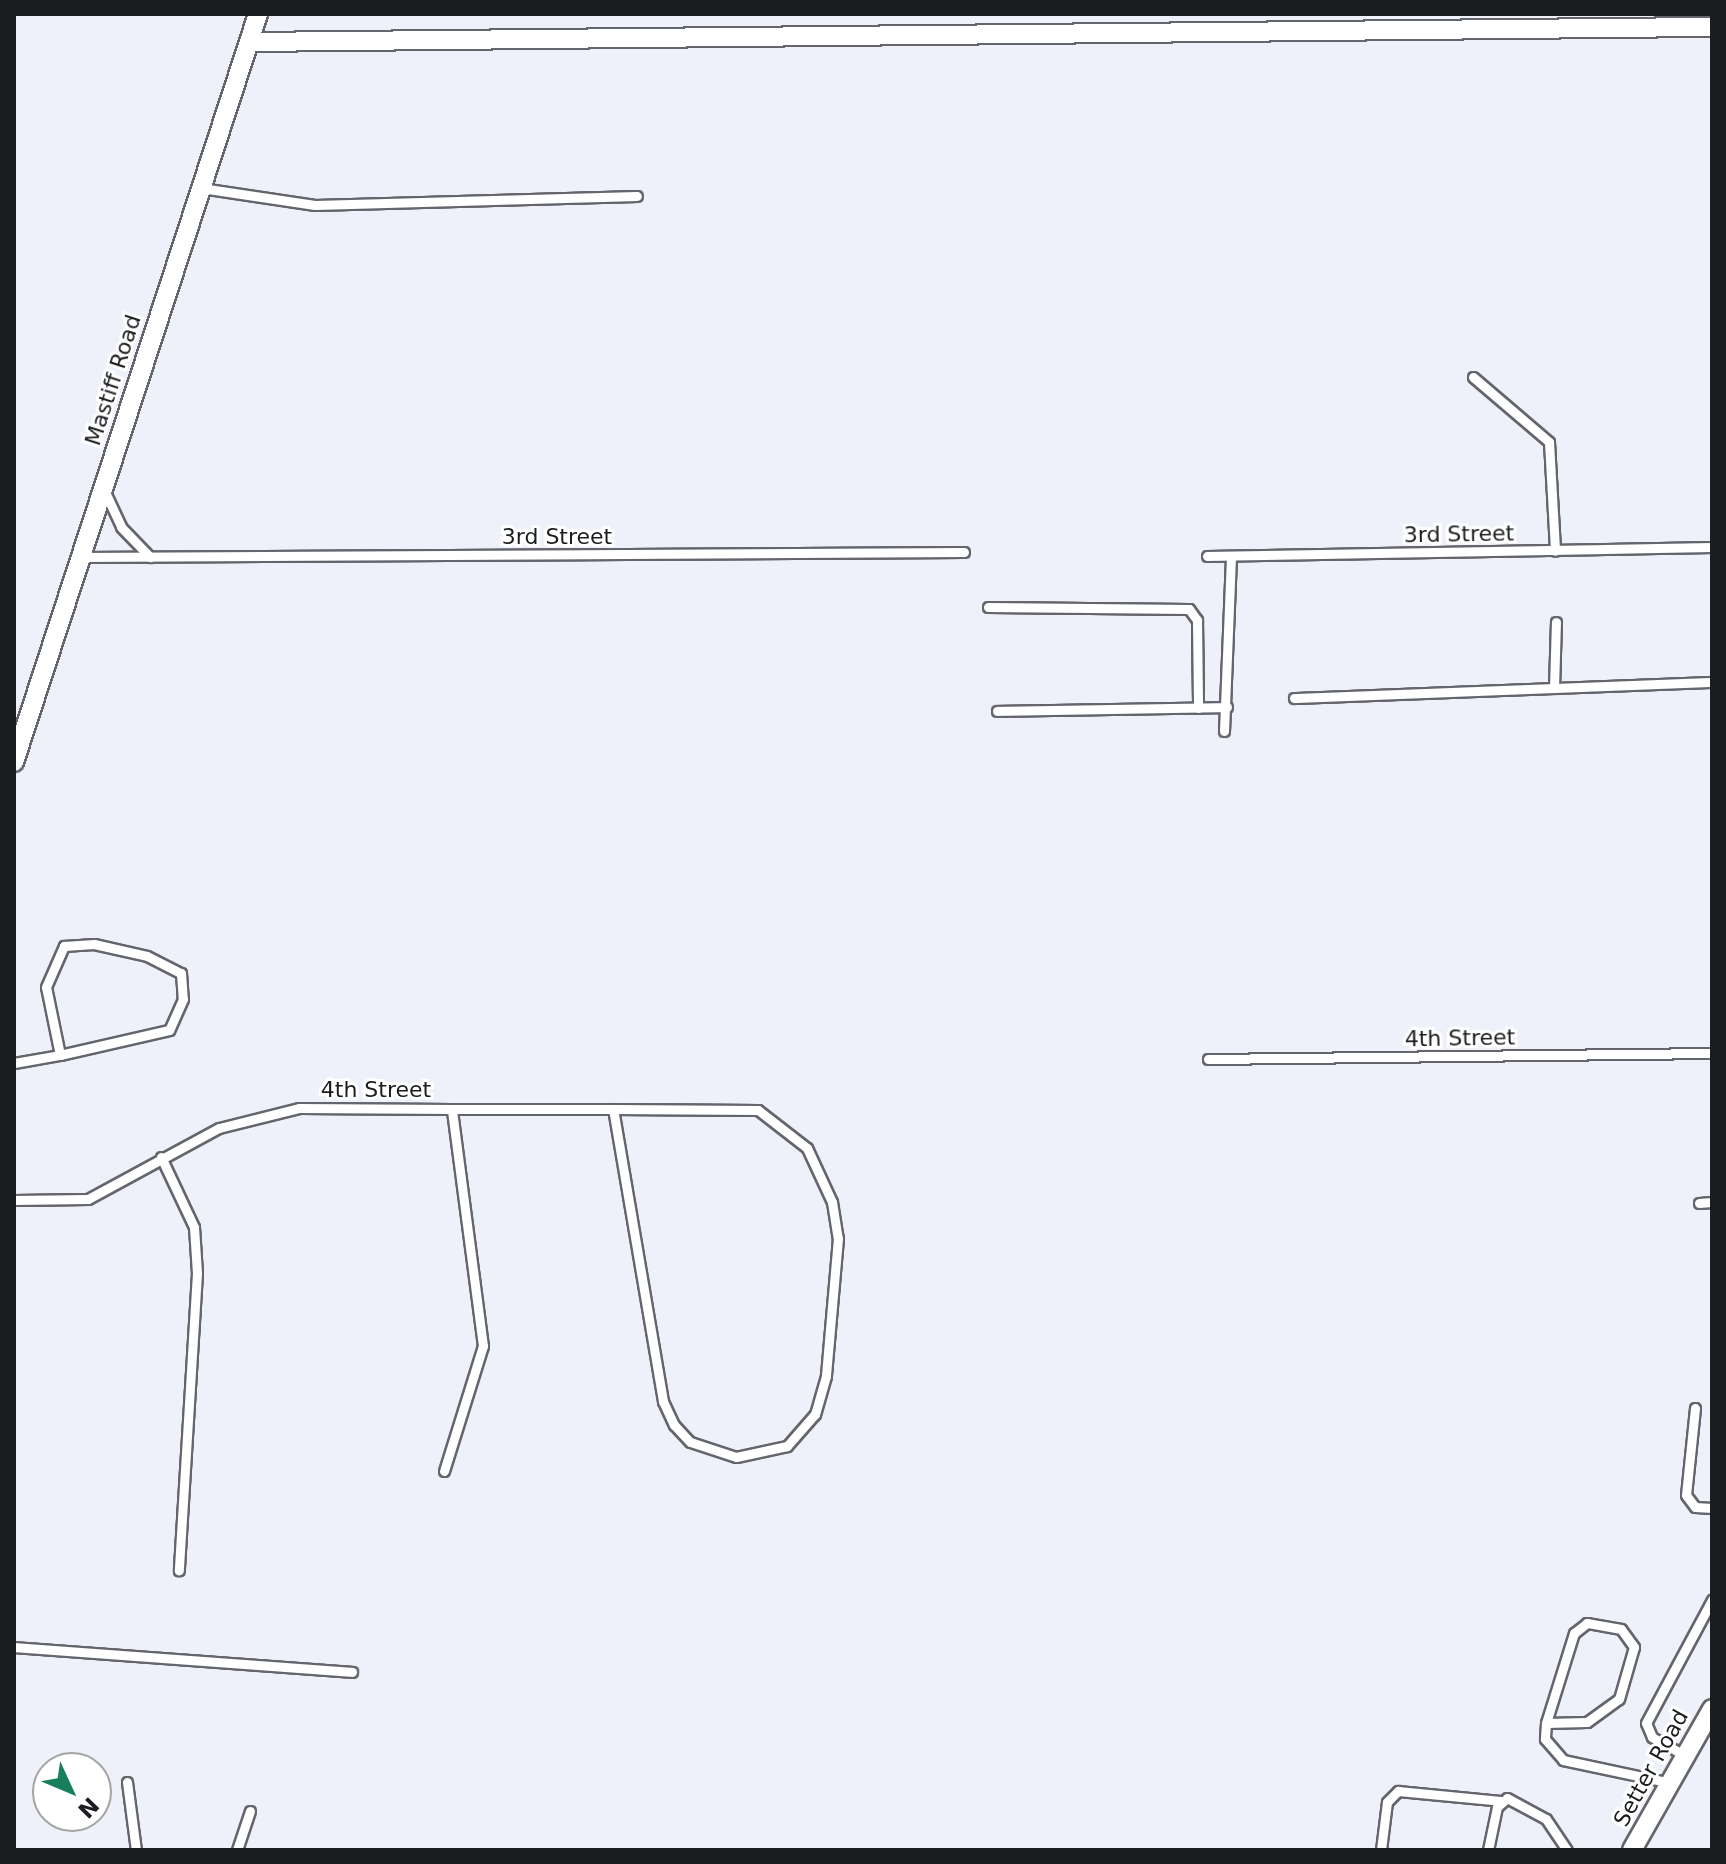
<!DOCTYPE html>
<style>
body{margin:0}
#map{position:relative;width:1726px;height:1864px;overflow:hidden;background:#eff1fa;font-family:"DejaVu Sans",sans-serif}
div>[style]{position:absolute}
.roads{filter:drop-shadow(2px 0 #64656d) drop-shadow(-2px 0 #64656d) drop-shadow(0 2px #64656d) drop-shadow(0 -2px #64656d)}
.service>*{height:9px;margin:-4.5px;padding:0 4.5px;transform-origin:4.5px;border-radius:4.5px;background:#fff}
.minor>*{height:18px;margin:-9px;padding:0 9px;transform-origin:9px;border-radius:9px;background:#fff}
span{translate:-50% -50%;white-space:nowrap;text-align:center;line-height:1.15;-webkit-text-stroke:6px #fff;paint-order:stroke}
.street-label{font-size:22px;color:#1b1c1f}
.frame{position:absolute;inset:0;border:16px solid #1b1c1f;pointer-events:none}
.north{position:absolute;left:32px;top:1752px;width:80px;height:80px;box-sizing:border-box;background:#fff;border:2px solid #a4a4a5;border-radius:50%;rotate:134deg;font-size:22px;font-weight:700;line-height:32px;text-align:center;color:#1b1c1f}
.north::after{content:'';display:block;margin:auto;width:28px;height:36px;background:#17805b;clip-path:polygon(50% 0,100% 100%,50% 72%,0 100%)}
</style>
<div id="map">
<div class="roads">
<div class="service">
<div style="left:201px;top:188px;width:115px;rotate:8.5deg"></div>
<div style="left:315px;top:205px;width:322px;rotate:-1.6deg"></div>
<div style="left:1473px;top:377px;width:100px;rotate:40.5deg"></div>
<div style="left:1549px;top:442px;width:109px;rotate:86.8deg"></div>
<div style="left:105px;top:492px;width:38px;rotate:65deg"></div>
<div style="left:121px;top:527px;width:42px;rotate:46deg"></div>
<div style="left:1207px;top:556px;width:505px;rotate:-1.02deg"></div>
<div style="left:80px;top:557px;width:884px;rotate:-0.32deg"></div>
<div style="left:988px;top:607px;width:201px;rotate:0.6deg"></div>
<div style="left:1189px;top:609px;width:14px;rotate:54deg"></div>
<div style="left:1197px;top:620px;width:88px;rotate:89.3deg"></div>
<div style="left:1554px;top:688px;width:66px;rotate:-88.3deg"></div>
<div style="left:1294px;top:698px;width:418px;rotate:-2.2deg"></div>
<div style="left:997px;top:711px;width:230px;rotate:-1deg"></div>
<div style="left:1224px;top:731px;width:175px;rotate:-87.7deg"></div>
<div style="left:1208px;top:1059px;width:504px;rotate:-0.68deg"></div>
<div style="left:14px;top:1063px;width:47px;rotate:-9.9deg"></div>
<div style="left:60px;top:1055px;width:69px;rotate:-101.6deg"></div>
<div style="left:46px;top:987px;width:45px;rotate:-66.3deg"></div>
<div style="left:64px;top:946px;width:30px;rotate:-4deg"></div>
<div style="left:94px;top:944px;width:54px;rotate:12.8deg"></div>
<div style="left:147px;top:956px;width:38px;rotate:27deg"></div>
<div style="left:181px;top:973px;width:26px;rotate:86deg"></div>
<div style="left:183px;top:999px;width:34px;rotate:114deg"></div>
<div style="left:169px;top:1030px;width:112px;rotate:167.1deg"></div>
<div style="left:161px;top:1157px;width:77px;rotate:64.8deg"></div>
<div style="left:194px;top:1227px;width:46px;rotate:86.3deg"></div>
<div style="left:197px;top:1273px;width:298px;rotate:93.5deg"></div>
<div style="left:14px;top:1200px;width:74px;rotate:-0.8deg"></div>
<div style="left:88px;top:1199px;width:149px;rotate:-28.5deg"></div>
<div style="left:219px;top:1128px;width:82px;rotate:-14deg"></div>
<div style="left:299px;top:1108px;width:153px;rotate:0.4deg"></div>
<div style="left:452px;top:1109px;width:161px"></div>
<div style="left:613px;top:1109px;width:145px;rotate:0.4deg"></div>
<div style="left:758px;top:1110px;width:62px;rotate:37.8deg"></div>
<div style="left:807px;top:1148px;width:60px;rotate:65.2deg"></div>
<div style="left:832px;top:1202px;width:36px;rotate:81deg"></div>
<div style="left:838px;top:1238px;width:139px;rotate:95deg"></div>
<div style="left:826px;top:1376px;width:40px;rotate:106deg"></div>
<div style="left:815px;top:1414px;width:43px;rotate:131.2deg"></div>
<div style="left:787px;top:1446px;width:52px;rotate:167.8deg"></div>
<div style="left:736px;top:1457px;width:48px;rotate:-161.9deg"></div>
<div style="left:690px;top:1442px;width:23px;rotate:-133deg"></div>
<div style="left:674px;top:1425px;width:26px;rotate:-115deg"></div>
<div style="left:663px;top:1401px;width:296px;rotate:-99.7deg"></div>
<div style="left:1699px;top:1203px;width:13px;rotate:-4deg"></div>
<div style="left:1695px;top:1408px;width:87px;rotate:95.9deg"></div>
<div style="left:1686px;top:1495px;width:15px;rotate:53deg"></div>
<div style="left:1695px;top:1507px;width:17px;rotate:3deg"></div>
<div style="left:444px;top:1471px;width:131px;rotate:-72.7deg"></div>
<div style="left:483px;top:1346px;width:239px;rotate:-97.5deg"></div>
<div style="left:14px;top:1647px;width:339px;rotate:4.2deg"></div>
<div style="left:1546px;top:1723px;width:41px;rotate:-1.4deg"></div>
<div style="left:1587px;top:1722px;width:39px;rotate:-36deg"></div>
<div style="left:1619px;top:1699px;width:54px;rotate:-73.9deg"></div>
<div style="left:1634px;top:1647px;width:22px;rotate:-126deg"></div>
<div style="left:1621px;top:1629px;width:35px;rotate:-170deg"></div>
<div style="left:1587px;top:1623px;width:16px;rotate:142deg"></div>
<div style="left:1574px;top:1633px;width:94px;rotate:107.3deg"></div>
<div style="left:1546px;top:1723px;width:16px;rotate:94deg"></div>
<div style="left:1545px;top:1739px;width:28px;rotate:49deg"></div>
<div style="left:1563px;top:1760px;width:110px;rotate:12deg"></div>
<div style="left:1686px;top:1756px;width:39px;rotate:-151deg"></div>
<div style="left:1652px;top:1737px;width:15px;rotate:-113deg"></div>
<div style="left:1646px;top:1723px;width:140px;rotate:-61.8deg"></div>
<div style="left:127px;top:1782px;width:69px;rotate:82.5deg"></div>
<div style="left:237px;top:1850px;width:41px;rotate:-71.6deg"></div>
<div style="left:1381px;top:1850px;width:48px;rotate:-82.9deg"></div>
<div style="left:1387px;top:1802px;width:16px;rotate:-45deg"></div>
<div style="left:1398px;top:1791px;width:103px;rotate:5.5deg"></div>
<div style="left:1488px;top:1850px;width:44px;rotate:-78.2deg"></div>
<div style="left:1497px;top:1807px;width:13px;rotate:-42deg"></div>
<div style="left:1507px;top:1798px;width:44px;rotate:28.3deg"></div>
<div style="left:1546px;top:1819px;width:37px;rotate:56deg"></div>
</div>
<div class="minor">
<div style="left:249px;top:42px;width:1463px;rotate:-0.59deg"></div>
<div style="left:14px;top:762px;width:787px;rotate:-71.93deg"></div>
<div style="left:1632px;top:1850px;width:162px;rotate:-60.4deg"></div>
</div>
</div>
<div class="street-label">
<span style="left:113px;top:380px;rotate:-72deg">Mastiff Road</span>
<span style="left:1459px;top:534px;rotate:-1deg">3rd Street</span>
<span style="left:557px;top:537px">3rd Street</span>
<span style="left:1460px;top:1038px;rotate:-1deg">4th Street</span>
<span style="left:376px;top:1090px">4th Street</span>
<span style="left:1651px;top:1768px;rotate:-61deg">Setter Road</span>
</div>
<div class="frame"></div>
<div class="north">N</div>
</div>
